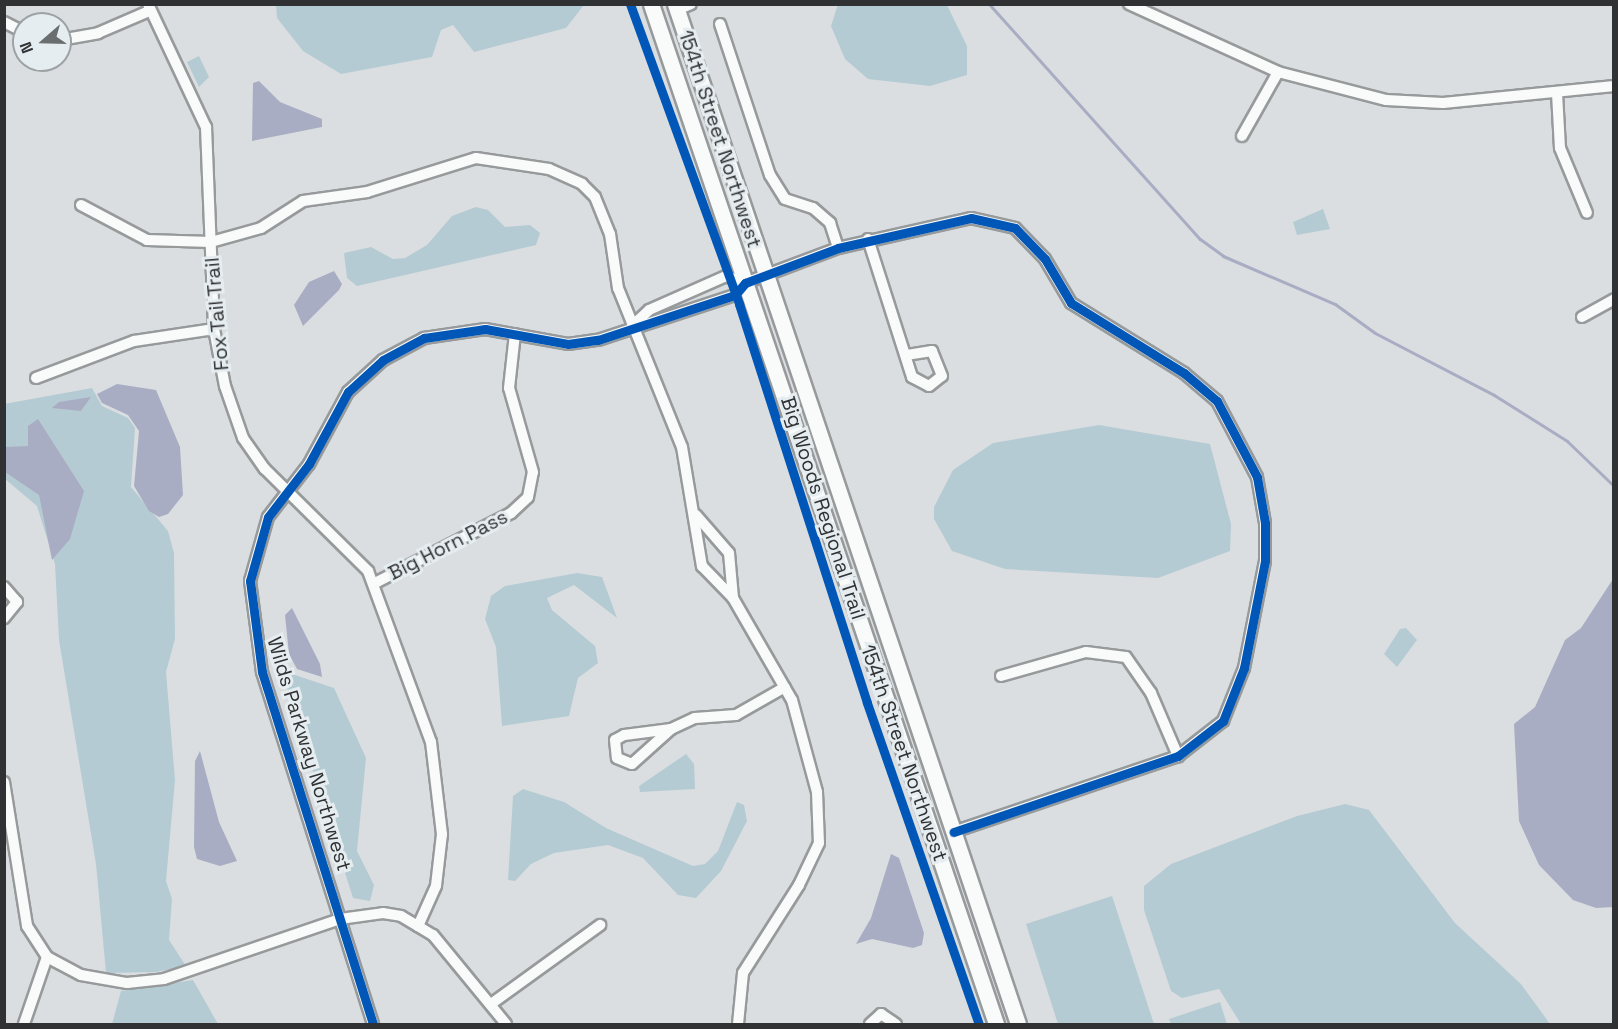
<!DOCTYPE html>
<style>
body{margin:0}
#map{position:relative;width:1618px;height:1029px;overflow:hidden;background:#dadee0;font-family:"Space Grotesk",sans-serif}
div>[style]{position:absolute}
.green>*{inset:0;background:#b5cbd3}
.water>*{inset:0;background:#a9adc3}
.stream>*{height:3px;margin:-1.5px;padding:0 1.5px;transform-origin:1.5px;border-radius:1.5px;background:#a9adc3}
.roads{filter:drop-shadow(2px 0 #979a9b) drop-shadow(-2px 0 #979a9b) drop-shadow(0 2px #979a9b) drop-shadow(0 -2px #979a9b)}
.street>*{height:10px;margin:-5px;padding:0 5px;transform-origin:5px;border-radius:5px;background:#f9fafa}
.secondary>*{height:15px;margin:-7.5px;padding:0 7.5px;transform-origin:7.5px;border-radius:7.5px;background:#f9fafa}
.cycleway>*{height:9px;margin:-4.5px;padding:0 4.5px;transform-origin:4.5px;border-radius:4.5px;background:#0057b8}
span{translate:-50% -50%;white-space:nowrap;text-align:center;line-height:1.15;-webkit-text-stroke:6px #e6edf0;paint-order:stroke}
.street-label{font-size:20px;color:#2f3132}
.frame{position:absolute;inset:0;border:6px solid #2f3132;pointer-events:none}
.north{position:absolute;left:12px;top:12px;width:60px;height:60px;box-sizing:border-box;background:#e6edf0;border:2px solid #9da2a4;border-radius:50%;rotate:250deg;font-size:16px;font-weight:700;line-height:24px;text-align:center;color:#2f3132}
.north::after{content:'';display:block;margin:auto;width:21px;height:27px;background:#6b6e6f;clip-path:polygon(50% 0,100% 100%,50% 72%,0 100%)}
</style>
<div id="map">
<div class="green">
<div style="clip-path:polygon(838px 4px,947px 5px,967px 46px,967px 75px,930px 86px,868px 79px,845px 59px,831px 26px)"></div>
<div style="clip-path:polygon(276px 5px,276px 4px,584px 5px,566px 28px,474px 52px,453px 25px,441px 30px,432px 57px,341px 74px,303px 51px,277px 18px)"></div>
<div style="clip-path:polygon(199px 56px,209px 77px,199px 87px,187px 62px)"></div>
<div style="clip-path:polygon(476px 207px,488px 210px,505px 227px,530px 225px,540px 233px,536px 245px,357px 286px,347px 278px,344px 253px,371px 247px,393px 259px,405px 258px,427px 245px,452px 216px)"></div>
<div style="clip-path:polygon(1323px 209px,1330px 229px,1297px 235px,1293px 222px)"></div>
<div style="clip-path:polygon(92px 388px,102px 406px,128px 418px,135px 428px,131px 487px,168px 531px,174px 553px,175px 639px,166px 672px,175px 780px,166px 881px,172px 899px,169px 940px,186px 966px,156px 972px,106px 973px,96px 864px,59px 640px,55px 564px,37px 506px,5px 479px,4px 404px)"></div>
<div style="clip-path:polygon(1099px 425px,1210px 444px,1231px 524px,1230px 551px,1158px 578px,1005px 569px,952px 551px,934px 519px,934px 507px,953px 470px,993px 443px)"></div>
<div style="clip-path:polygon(577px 573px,602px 577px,617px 618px,574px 585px,547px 598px,552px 610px,595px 646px,598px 663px,578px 678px,569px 716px,502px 726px,496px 647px,485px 619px,491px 596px,505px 586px)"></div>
<div style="clip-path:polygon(1406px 628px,1417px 640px,1397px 667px,1384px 654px,1400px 629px)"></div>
<div style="clip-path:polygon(289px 673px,334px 688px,366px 758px,357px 851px,374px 885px,370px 901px,353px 898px,294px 712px,284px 677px)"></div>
<div style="clip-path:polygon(686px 754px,694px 764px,695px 789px,640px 792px,639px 786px)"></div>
<div style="clip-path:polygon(523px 789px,564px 802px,606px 828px,693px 866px,705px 864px,718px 851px,737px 802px,744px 805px,747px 821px,721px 871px,696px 898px,678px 895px,643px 858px,608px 845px,554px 853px,531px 864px,515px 881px,508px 880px,513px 796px)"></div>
<div style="clip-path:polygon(1345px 804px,1369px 810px,1455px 923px,1521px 984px,1550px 1024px,1241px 1024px,1219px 989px,1182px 998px,1171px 991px,1144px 910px,1144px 886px,1171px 864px,1297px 816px)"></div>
<div style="clip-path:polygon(1112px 896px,1154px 1024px,1058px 1024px,1026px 924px)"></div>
<div style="clip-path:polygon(193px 980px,218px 1024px,112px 1024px,121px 991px)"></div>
<div style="clip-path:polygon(1220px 1002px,1227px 1024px,1171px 1024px,1169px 1019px)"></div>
</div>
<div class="water">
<div style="clip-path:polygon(259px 81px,280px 102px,322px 119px,322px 127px,252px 141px,253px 83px)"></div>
<div style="clip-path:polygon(334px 271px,342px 284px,339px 290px,303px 326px,294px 305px,309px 282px)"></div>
<div style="clip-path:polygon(117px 384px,156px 390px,180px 447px,183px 495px,168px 514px,159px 517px,149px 511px,134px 486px,139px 431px,128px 415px,102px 403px,97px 394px)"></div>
<div style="clip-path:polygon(91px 397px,81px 411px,52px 408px,59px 402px)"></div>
<div style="clip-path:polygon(38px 419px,84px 491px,70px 539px,52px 560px,39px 495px,5px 472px,5px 447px,28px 446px,28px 426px)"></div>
<div style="clip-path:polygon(1613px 579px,1613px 907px,1596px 908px,1573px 900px,1539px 865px,1519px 821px,1514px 724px,1535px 707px,1565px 640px,1581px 628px)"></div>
<div style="clip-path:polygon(292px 608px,320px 664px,322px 677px,297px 669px,289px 654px,285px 615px)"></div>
<div style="clip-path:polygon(200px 751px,219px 822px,237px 861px,220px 866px,197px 859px,194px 847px,195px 761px)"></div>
<div style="clip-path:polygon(891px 854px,899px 858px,924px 933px,922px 945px,913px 948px,872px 939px,856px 944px,871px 918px)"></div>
</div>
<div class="stream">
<div style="left:989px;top:4px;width:316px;rotate:48.1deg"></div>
<div style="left:1200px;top:239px;width:29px;rotate:36deg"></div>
<div style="left:1223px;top:256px;width:122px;rotate:23.2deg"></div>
<div style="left:1335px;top:304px;width:49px;rotate:35.9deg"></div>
<div style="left:1375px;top:333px;width:134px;rotate:27.5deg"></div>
<div style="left:1494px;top:395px;width:86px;rotate:32.2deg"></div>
<div style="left:1567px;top:441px;width:65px;rotate:43.8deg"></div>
</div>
<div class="roads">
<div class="street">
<div style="left:148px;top:4px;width:136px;rotate:64.8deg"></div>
<div style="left:206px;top:127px;width:202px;rotate:87.7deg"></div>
<div style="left:214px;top:329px;width:58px;rotate:79.1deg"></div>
<div style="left:225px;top:386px;width:55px;rotate:70.9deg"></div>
<div style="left:243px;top:438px;width:38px;rotate:55deg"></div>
<div style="left:265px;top:469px;width:145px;rotate:44.7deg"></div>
<div style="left:368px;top:571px;width:182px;rotate:69.8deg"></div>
<div style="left:431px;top:742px;width:93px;rotate:83.2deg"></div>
<div style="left:442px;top:834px;width:52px;rotate:96.6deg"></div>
<div style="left:436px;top:886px;width:44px;rotate:114.2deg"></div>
<div style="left:1129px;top:4px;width:164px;rotate:24.5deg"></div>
<div style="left:1278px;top:72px;width:112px;rotate:14.5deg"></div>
<div style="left:1386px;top:100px;width:57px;rotate:3deg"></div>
<div style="left:1443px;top:103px;width:172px;rotate:-5.7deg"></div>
<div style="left:677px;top:10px;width:15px;rotate:-23deg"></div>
<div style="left:4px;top:22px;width:22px;rotate:27deg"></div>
<div style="left:720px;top:24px;width:159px;rotate:71.7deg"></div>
<div style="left:770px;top:175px;width:28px;rotate:58deg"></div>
<div style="left:785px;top:199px;width:29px;rotate:18deg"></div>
<div style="left:813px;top:208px;width:23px;rotate:41deg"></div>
<div style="left:830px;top:223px;width:26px;rotate:72deg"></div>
<div style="left:60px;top:40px;width:39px;rotate:-10deg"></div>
<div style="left:98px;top:33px;width:56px;rotate:-23.3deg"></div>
<div style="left:1557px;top:93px;width:55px;rotate:86.9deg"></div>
<div style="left:1560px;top:148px;width:70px;rotate:67.4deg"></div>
<div style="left:1242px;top:136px;width:73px;rotate:-60.6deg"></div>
<div style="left:81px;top:205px;width:75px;rotate:27.9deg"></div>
<div style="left:147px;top:240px;width:64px;rotate:1.8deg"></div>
<div style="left:211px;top:242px;width:52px;rotate:-15.6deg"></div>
<div style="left:261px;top:228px;width:50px;rotate:-32.7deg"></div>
<div style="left:303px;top:201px;width:65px;rotate:-8deg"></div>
<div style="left:367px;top:192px;width:114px;rotate:-17.3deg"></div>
<div style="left:476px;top:158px;width:74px;rotate:8.6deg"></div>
<div style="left:549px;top:169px;width:36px;rotate:24deg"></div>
<div style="left:582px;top:184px;width:18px;rotate:45deg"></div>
<div style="left:595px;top:197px;width:40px;rotate:68deg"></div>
<div style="left:610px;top:234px;width:55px;rotate:81.6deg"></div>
<div style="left:618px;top:288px;width:171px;rotate:68.1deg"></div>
<div style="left:682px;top:447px;width:121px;rotate:80.5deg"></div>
<div style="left:702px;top:566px;width:45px;rotate:45.9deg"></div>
<div style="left:733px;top:598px;width:118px;rotate:60deg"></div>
<div style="left:792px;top:700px;width:95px;rotate:74.8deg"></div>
<div style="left:817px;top:792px;width:51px;rotate:87.8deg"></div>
<div style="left:819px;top:843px;width:47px;rotate:115.5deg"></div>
<div style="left:799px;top:885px;width:104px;rotate:122.5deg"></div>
<div style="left:743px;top:973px;width:51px;rotate:95.6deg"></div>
<div style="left:868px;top:239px;width:145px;rotate:72.3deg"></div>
<div style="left:912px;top:377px;width:19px;rotate:28deg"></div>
<div style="left:929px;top:386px;width:16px;rotate:-38deg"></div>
<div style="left:942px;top:376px;width:27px;rotate:-112deg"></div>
<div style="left:932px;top:351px;width:25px;rotate:171deg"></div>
<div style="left:1582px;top:317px;width:37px;rotate:-29deg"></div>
<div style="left:632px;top:326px;width:23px;rotate:-43deg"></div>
<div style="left:649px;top:310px;width:84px;rotate:-23.8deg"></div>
<div style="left:726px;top:276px;width:20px;rotate:20deg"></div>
<div style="left:36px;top:378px;width:105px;rotate:-20.7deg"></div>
<div style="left:134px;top:341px;width:81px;rotate:-8.5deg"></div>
<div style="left:696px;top:515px;width:50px;rotate:49deg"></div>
<div style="left:729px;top:553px;width:45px;rotate:84.9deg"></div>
<div style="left:375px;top:583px;width:153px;rotate:-27.2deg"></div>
<div style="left:511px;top:513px;width:23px;rotate:-43deg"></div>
<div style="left:528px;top:497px;width:25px;rotate:-79deg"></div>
<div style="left:533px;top:472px;width:87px;rotate:-105.9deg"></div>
<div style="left:509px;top:388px;width:54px;rotate:-83.7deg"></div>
<div style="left:4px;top:587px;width:20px;rotate:49deg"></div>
<div style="left:17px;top:602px;width:21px;rotate:129deg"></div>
<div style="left:1001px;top:676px;width:88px;rotate:-15.8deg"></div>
<div style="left:1086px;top:652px;width:40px;rotate:7.1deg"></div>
<div style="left:1126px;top:657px;width:44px;rotate:55.2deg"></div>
<div style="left:1151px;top:693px;width:69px;rotate:66.8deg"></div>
<div style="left:671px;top:729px;width:47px;rotate:172.7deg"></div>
<div style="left:624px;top:735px;width:10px;rotate:151deg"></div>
<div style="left:615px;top:740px;width:18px;rotate:84deg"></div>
<div style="left:617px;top:758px;width:16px;rotate:22deg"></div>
<div style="left:632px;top:764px;width:52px;rotate:-41.9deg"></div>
<div style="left:671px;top:729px;width:26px;rotate:-25deg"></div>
<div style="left:695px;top:718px;width:41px;rotate:-4.2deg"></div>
<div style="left:736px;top:715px;width:56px;rotate:-29.7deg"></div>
<div style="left:4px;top:782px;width:146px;rotate:80.9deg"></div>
<div style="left:27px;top:926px;width:37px;rotate:57deg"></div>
<div style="left:47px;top:957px;width:38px;rotate:28deg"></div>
<div style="left:81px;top:975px;width:47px;rotate:9.9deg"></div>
<div style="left:127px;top:983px;width:37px;rotate:-6deg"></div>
<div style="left:164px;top:979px;width:186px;rotate:-18.8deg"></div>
<div style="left:340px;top:919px;width:43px;rotate:-7.9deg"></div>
<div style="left:383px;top:913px;width:18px;rotate:9deg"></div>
<div style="left:401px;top:916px;width:37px;rotate:31deg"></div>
<div style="left:433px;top:935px;width:115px;rotate:50.6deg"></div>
<div style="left:491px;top:1004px;width:135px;rotate:-35.9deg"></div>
<div style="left:24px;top:1024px;width:71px;rotate:-71.1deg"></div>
<div style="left:373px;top:1024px;width:369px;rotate:-107.5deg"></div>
<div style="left:262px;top:672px;width:92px;rotate:-97.5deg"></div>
<div style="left:250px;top:581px;width:66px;rotate:-74.3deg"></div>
<div style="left:268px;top:517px;width:67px;rotate:-52.3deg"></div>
<div style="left:309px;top:464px;width:82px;rotate:-61.6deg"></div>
<div style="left:348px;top:392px;width:47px;rotate:-42.4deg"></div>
<div style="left:383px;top:360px;width:47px;rotate:-28.2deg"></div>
<div style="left:424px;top:338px;width:62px;rotate:-8.4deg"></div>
<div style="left:485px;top:329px;width:84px;rotate:10.2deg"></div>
<div style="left:568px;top:344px;width:30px;rotate:-8deg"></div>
<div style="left:598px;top:340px;width:144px;rotate:-18.2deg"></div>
<div style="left:735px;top:295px;width:16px;rotate:-50deg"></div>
<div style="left:745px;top:283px;width:99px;rotate:-20.6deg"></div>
<div style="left:838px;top:248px;width:136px;rotate:-12.7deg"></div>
<div style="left:971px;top:218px;width:45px;rotate:12.8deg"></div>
<div style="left:1015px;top:228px;width:43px;rotate:45.9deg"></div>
<div style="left:1045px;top:259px;width:51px;rotate:59.4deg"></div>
<div style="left:1071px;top:303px;width:133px;rotate:31.8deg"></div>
<div style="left:1184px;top:373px;width:43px;rotate:40.3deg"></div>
<div style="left:1217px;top:401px;width:86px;rotate:62.2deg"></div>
<div style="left:1257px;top:477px;width:47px;rotate:80.1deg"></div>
<div style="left:1265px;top:523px;width:38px;rotate:90deg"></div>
<div style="left:1265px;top:561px;width:109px;rotate:101.1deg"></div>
<div style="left:1244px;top:668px;width:57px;rotate:111.6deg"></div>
<div style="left:1223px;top:721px;width:57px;rotate:142.1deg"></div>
<div style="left:1178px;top:756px;width:237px;rotate:161.3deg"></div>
<div style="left:870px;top:1024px;width:15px;rotate:-42deg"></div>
<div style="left:881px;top:1014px;width:18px;rotate:34deg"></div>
</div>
<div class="secondary">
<div style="left:651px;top:4px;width:1077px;rotate:71.31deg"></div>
<div style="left:675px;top:4px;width:1076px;rotate:71.41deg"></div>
</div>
</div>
<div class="cycleway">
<div style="left:630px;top:4px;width:319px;rotate:70deg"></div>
<div style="left:739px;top:304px;width:419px;rotate:72.2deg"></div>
<div style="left:867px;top:703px;width:340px;rotate:70.8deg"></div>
<div style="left:373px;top:1024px;width:369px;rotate:-107.5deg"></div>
<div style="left:262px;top:672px;width:92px;rotate:-97.5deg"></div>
<div style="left:250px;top:581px;width:66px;rotate:-74.3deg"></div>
<div style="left:268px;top:517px;width:67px;rotate:-52.3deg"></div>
<div style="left:309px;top:464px;width:82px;rotate:-61.6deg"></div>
<div style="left:348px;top:392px;width:47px;rotate:-42.4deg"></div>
<div style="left:383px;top:360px;width:47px;rotate:-28.2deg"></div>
<div style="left:424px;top:338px;width:62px;rotate:-8.4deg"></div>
<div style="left:485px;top:329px;width:84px;rotate:10.2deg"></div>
<div style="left:568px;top:344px;width:30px;rotate:-8deg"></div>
<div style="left:598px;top:340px;width:144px;rotate:-18.2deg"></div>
<div style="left:735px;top:295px;width:16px;rotate:-50deg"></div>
<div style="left:745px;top:283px;width:99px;rotate:-20.6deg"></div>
<div style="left:838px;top:248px;width:136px;rotate:-12.7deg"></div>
<div style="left:971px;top:218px;width:45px;rotate:12.8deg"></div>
<div style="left:1015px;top:228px;width:43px;rotate:45.9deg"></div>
<div style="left:1045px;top:259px;width:51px;rotate:59.4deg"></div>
<div style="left:1071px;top:303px;width:133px;rotate:31.8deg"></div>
<div style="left:1184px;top:373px;width:43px;rotate:40.3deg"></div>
<div style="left:1217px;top:401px;width:86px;rotate:62.2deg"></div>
<div style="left:1257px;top:477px;width:47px;rotate:80.1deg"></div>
<div style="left:1265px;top:523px;width:38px;rotate:90deg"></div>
<div style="left:1265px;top:561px;width:109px;rotate:101.1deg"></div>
<div style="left:1244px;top:668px;width:57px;rotate:111.6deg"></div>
<div style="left:1223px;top:721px;width:57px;rotate:142.1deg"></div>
<div style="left:1178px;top:756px;width:237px;rotate:161.3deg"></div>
</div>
<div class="street-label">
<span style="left:720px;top:139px;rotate:72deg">154th Street Northwest</span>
<span style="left:217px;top:314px;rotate:-95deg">Fox Tail Trail</span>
<span style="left:823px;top:508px;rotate:72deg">Big Woods Regional Trail</span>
<span style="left:448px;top:545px;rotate:-27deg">Big Horn Pass</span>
<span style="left:904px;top:753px;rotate:71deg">154th Street Northwest</span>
<span style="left:309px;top:754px;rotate:73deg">Wilds Parkway Northwest</span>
</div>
<div class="frame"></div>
<div class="north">N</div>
</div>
